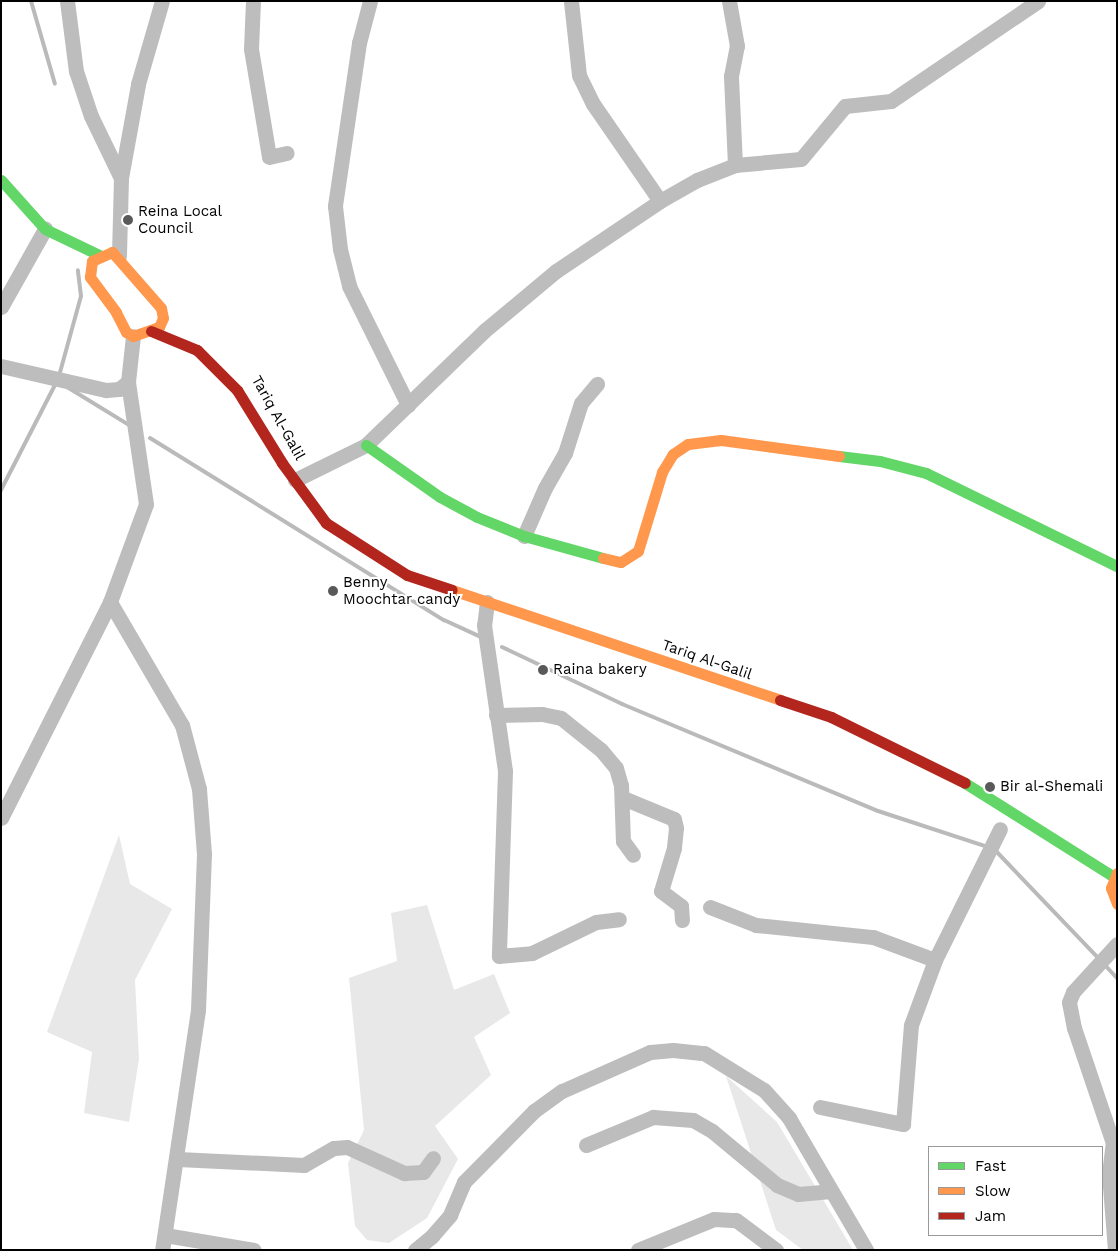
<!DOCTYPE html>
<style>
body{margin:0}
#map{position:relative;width:1118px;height:1251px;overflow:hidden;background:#fff;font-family:"Work Sans",sans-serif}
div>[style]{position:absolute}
.green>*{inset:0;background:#e8e8e8}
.stream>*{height:4px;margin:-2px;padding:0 2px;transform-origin:2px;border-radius:2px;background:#bababa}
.street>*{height:15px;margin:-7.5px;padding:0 7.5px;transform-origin:7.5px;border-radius:7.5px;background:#bdbdbd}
.fast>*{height:11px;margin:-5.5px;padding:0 5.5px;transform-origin:5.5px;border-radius:5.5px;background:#63d668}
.slow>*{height:11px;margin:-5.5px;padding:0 5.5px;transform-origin:5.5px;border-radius:5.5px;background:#ff974d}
.jam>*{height:11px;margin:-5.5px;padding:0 5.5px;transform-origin:5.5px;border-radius:5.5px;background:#b3261e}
.dots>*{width:14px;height:14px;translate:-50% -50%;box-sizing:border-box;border:2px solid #fff;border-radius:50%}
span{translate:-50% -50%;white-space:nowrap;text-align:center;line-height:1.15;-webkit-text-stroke:4px #fff;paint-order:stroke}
.poi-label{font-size:15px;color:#000}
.left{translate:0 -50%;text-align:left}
.street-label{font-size:15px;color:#000}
.frame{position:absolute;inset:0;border:2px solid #000;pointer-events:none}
.legend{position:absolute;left:928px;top:1146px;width:175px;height:90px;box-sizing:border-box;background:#fff;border:1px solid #999;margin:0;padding:6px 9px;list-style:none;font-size:15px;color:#000}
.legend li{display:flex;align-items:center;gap:10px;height:25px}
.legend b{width:25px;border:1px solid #999}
</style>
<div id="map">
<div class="green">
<div style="clip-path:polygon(119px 835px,130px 884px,172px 909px,135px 980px,139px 1059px,129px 1122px,84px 1113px,92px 1052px,47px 1032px)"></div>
<div style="clip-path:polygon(427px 905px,454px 990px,494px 974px,510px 1013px,474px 1037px,491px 1075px,435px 1126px,458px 1159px,427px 1218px,389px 1243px,367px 1240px,355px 1226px,348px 1163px,364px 1130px,349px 978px,397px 961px,391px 913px)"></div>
<div style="clip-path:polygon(726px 1076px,777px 1122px,853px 1250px,803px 1250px,776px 1230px)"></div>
</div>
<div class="stream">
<div style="left:31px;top:1px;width:86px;rotate:73.9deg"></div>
<div style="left:59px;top:376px;width:83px;rotate:-74.6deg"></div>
<div style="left:81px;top:296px;width:26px;rotate:-97deg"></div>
<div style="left:67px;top:387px;width:73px;rotate:31.5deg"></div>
<div style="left:150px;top:438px;width:346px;rotate:31.8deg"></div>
<div style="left:444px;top:620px;width:41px;rotate:24.7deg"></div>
<div style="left:1px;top:490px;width:120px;rotate:-62.8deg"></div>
<div style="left:502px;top:647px;width:133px;rotate:25.4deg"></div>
<div style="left:622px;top:704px;width:277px;rotate:22.7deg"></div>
<div style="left:878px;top:811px;width:116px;rotate:18.1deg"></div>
<div style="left:994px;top:849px;width:151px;rotate:46.3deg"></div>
<div style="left:1103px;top:963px;width:21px;rotate:47deg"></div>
</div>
<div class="street">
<div style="left:67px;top:1px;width:71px;rotate:82.7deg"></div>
<div style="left:76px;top:71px;width:47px;rotate:71.6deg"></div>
<div style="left:91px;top:116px;width:69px;rotate:64.2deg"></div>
<div style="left:121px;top:178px;width:78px;rotate:91.5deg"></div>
<div style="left:253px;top:1px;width:48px;rotate:92.4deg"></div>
<div style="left:251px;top:49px;width:109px;rotate:80.5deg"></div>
<div style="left:269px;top:157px;width:18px;rotate:-13deg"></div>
<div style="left:370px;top:1px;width:43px;rotate:104.7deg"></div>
<div style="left:359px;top:43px;width:165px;rotate:98.4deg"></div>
<div style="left:335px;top:206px;width:43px;rotate:83.4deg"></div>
<div style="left:340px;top:249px;width:38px;rotate:76deg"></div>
<div style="left:349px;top:286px;width:133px;rotate:63.6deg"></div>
<div style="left:735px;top:165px;width:66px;rotate:-5.2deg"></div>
<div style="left:801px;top:159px;width:69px;rotate:-50.3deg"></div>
<div style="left:845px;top:106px;width:46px;rotate:-6.2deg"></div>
<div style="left:891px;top:101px;width:178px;rotate:-34.2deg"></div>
<div style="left:121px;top:178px;width:96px;rotate:-79.7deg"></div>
<div style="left:138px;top:84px;width:86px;rotate:-73.9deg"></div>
<div style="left:660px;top:201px;width:43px;rotate:-29.6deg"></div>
<div style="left:697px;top:180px;width:41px;rotate:-21.5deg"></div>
<div style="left:735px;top:165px;width:89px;rotate:-92.6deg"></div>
<div style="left:731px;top:76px;width:31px;rotate:-79deg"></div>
<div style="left:737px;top:46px;width:46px;rotate:-100.1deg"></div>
<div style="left:1px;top:307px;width:90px;rotate:-60.6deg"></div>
<div style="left:1px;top:366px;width:108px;rotate:12.9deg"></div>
<div style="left:106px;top:390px;width:13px;rotate:-4deg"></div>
<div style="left:119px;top:389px;width:11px;rotate:-38deg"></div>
<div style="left:295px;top:480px;width:79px;rotate:-26.2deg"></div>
<div style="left:366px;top:445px;width:164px;rotate:-44deg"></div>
<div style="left:484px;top:331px;width:94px;rotate:-39.8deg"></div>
<div style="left:556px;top:271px;width:125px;rotate:-33.9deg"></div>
<div style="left:660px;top:201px;width:118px;rotate:-124.6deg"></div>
<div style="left:593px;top:104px;width:32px;rotate:-116deg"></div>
<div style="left:579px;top:75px;width:74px;rotate:-96.2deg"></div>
<div style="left:524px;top:536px;width:52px;rotate:-66.4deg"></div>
<div style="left:545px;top:488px;width:40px;rotate:-60.3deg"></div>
<div style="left:565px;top:453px;width:52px;rotate:-72.3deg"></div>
<div style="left:581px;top:403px;width:25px;rotate:-50deg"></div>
<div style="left:110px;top:602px;width:143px;rotate:59.7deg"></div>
<div style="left:182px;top:725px;width:66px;rotate:75.1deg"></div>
<div style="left:199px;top:789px;width:65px;rotate:85.6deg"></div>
<div style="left:204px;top:854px;width:156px;rotate:92.2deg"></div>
<div style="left:198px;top:1010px;width:243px;rotate:98.5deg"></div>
<div style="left:487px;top:602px;width:23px;rotate:97deg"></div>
<div style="left:484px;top:625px;width:148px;rotate:81.8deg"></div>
<div style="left:505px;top:771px;width:185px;rotate:91.9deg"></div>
<div style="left:499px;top:956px;width:33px;rotate:-5deg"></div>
<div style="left:532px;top:953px;width:71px;rotate:-25.8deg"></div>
<div style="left:596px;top:922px;width:23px;rotate:-7deg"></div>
<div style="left:496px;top:715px;width:46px;rotate:-1.2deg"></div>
<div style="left:542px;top:714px;width:19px;rotate:12deg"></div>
<div style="left:561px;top:718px;width:51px;rotate:38.7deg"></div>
<div style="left:601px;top:750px;width:23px;rotate:50deg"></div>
<div style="left:616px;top:768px;width:18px;rotate:74deg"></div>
<div style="left:621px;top:785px;width:56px;rotate:88deg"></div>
<div style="left:623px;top:841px;width:17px;rotate:54deg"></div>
<div style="left:623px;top:798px;width:55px;rotate:22.4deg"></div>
<div style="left:674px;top:819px;width:9px;rotate:77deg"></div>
<div style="left:676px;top:828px;width:20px;rotate:96deg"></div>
<div style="left:674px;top:848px;width:45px;rotate:106.8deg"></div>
<div style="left:661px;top:891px;width:25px;rotate:37deg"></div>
<div style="left:681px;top:906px;width:14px;rotate:86deg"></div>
<div style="left:1px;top:818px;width:242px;rotate:-63.2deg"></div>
<div style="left:110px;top:602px;width:104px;rotate:-69.8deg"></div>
<div style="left:146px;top:504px;width:123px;rotate:-98.4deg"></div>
<div style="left:128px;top:382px;width:46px;rotate:-83.8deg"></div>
<div style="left:710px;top:907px;width:49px;rotate:21.4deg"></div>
<div style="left:756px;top:925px;width:118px;rotate:5.9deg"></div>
<div style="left:873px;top:937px;width:66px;rotate:20.4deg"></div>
<div style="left:820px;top:1107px;width:85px;rotate:11.6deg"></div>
<div style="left:903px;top:1124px;width:99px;rotate:-85.4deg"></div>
<div style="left:911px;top:1025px;width:69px;rotate:-69.7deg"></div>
<div style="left:935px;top:960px;width:146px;rotate:-63.6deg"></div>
<div style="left:586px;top:1145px;width:73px;rotate:-22.7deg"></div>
<div style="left:653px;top:1117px;width:40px;rotate:4.3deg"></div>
<div style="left:693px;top:1120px;width:22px;rotate:30deg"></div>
<div style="left:712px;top:1131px;width:85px;rotate:39.7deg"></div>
<div style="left:777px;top:1185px;width:23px;rotate:23deg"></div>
<div style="left:798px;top:1194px;width:33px;rotate:-5deg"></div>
<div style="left:178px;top:1159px;width:126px;rotate:2.7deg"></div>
<div style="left:304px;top:1165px;width:34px;rotate:-30deg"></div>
<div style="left:334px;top:1148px;width:13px;rotate:-4deg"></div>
<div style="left:347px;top:1147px;width:63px;rotate:24.5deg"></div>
<div style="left:404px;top:1173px;width:19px;rotate:-3deg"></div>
<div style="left:423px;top:1172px;width:17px;rotate:-54deg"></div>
<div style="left:165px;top:1235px;width:90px;rotate:9.6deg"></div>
<div style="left:415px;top:1250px;width:22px;rotate:-39deg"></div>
<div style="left:432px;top:1236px;width:28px;rotate:-49deg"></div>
<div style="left:450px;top:1215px;width:36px;rotate:-67deg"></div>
<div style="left:464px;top:1182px;width:100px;rotate:-45.4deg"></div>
<div style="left:534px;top:1111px;width:34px;rotate:-36deg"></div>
<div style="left:562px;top:1091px;width:96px;rotate:-23.9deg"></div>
<div style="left:650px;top:1052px;width:23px;rotate:-5deg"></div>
<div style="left:673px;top:1050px;width:31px;rotate:6deg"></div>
<div style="left:704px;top:1053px;width:70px;rotate:31.7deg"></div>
<div style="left:764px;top:1090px;width:38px;rotate:48deg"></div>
<div style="left:789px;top:1118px;width:153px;rotate:59.7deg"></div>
<div style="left:638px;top:1250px;width:82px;rotate:-22.2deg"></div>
<div style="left:714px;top:1219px;width:22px;rotate:3deg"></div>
<div style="left:736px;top:1220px;width:50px;rotate:36.9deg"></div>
<div style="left:1115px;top:1250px;width:76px;rotate:-94.5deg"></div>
<div style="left:1109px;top:1174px;width:31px;rotate:-83deg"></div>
<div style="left:1113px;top:1143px;width:121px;rotate:-108.7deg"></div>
<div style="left:1074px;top:1028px;width:26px;rotate:-101deg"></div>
<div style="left:1069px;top:1002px;width:11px;rotate:-68deg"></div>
<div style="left:1073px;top:992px;width:65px;rotate:-47.5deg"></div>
</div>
<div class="fast">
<div style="left:1px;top:180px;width:66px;rotate:48.1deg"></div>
<div style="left:45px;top:229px;width:60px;rotate:25.7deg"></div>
<div style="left:366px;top:445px;width:90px;rotate:35.1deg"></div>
<div style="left:440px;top:497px;width:42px;rotate:28.4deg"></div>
<div style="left:477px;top:517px;width:51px;rotate:22deg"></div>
<div style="left:524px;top:536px;width:82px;rotate:15.6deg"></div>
<div style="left:839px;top:456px;width:41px;rotate:7deg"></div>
<div style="left:880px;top:461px;width:48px;rotate:14.6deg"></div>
<div style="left:926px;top:473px;width:212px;rotate:26deg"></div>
<div style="left:965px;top:783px;width:176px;rotate:32.2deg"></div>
</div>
<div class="slow">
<div style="left:112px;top:252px;width:74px;rotate:48.8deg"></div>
<div style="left:161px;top:308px;width:10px;rotate:79deg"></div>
<div style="left:163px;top:318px;width:10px;rotate:114deg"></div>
<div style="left:159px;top:327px;width:28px;rotate:161deg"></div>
<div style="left:133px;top:336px;width:8px;rotate:-150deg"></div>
<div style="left:126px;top:332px;width:22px;rotate:-117deg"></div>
<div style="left:116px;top:312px;width:44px;rotate:-126.6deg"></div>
<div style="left:90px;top:277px;width:16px;rotate:-83deg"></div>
<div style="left:92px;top:261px;width:22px;rotate:-24deg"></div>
<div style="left:603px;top:558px;width:18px;rotate:13deg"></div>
<div style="left:621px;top:562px;width:20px;rotate:-33deg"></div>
<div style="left:638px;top:551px;width:83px;rotate:-73.1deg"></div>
<div style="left:662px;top:472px;width:21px;rotate:-59deg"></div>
<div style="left:673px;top:454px;width:18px;rotate:-34deg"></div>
<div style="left:688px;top:444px;width:33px;rotate:-7deg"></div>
<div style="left:721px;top:440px;width:119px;rotate:7.7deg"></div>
<div style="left:452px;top:590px;width:346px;rotate:18.5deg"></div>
<div style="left:1117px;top:873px;width:16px;rotate:112deg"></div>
<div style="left:1111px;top:888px;width:17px;rotate:69deg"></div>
</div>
<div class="jam">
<div style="left:151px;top:331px;width:50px;rotate:22.4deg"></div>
<div style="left:197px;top:350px;width:57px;rotate:45deg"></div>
<div style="left:237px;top:390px;width:86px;rotate:58.3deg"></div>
<div style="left:282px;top:463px;width:74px;rotate:53.7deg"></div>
<div style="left:326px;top:523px;width:96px;rotate:32.7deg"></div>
<div style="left:407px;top:575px;width:47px;rotate:18.4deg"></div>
<div style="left:780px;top:700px;width:54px;rotate:18.4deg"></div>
<div style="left:831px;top:717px;width:149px;rotate:26.2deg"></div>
</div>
<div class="dots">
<div style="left:128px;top:220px;background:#595959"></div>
<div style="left:333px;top:591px;background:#595959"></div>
<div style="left:543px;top:670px;background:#595959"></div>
<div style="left:990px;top:787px;background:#595959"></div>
</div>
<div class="poi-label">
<span class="left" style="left:138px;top:220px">Reina Local<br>Council</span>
<span class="left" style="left:343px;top:591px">Benny<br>Moochtar candy</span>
<span class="left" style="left:553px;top:670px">Raina bakery</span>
<span class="left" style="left:1000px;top:787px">Bir al-Shemali</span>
</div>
<div class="street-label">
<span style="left:278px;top:418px;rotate:61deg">Tariq Al-Galil</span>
<span style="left:707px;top:660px;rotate:19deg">Tariq Al-Galil</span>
</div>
<div class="frame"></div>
<ul class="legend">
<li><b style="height:6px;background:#63d668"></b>Fast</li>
<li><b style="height:6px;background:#ff974d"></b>Slow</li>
<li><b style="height:6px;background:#b3261e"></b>Jam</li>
</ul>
</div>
